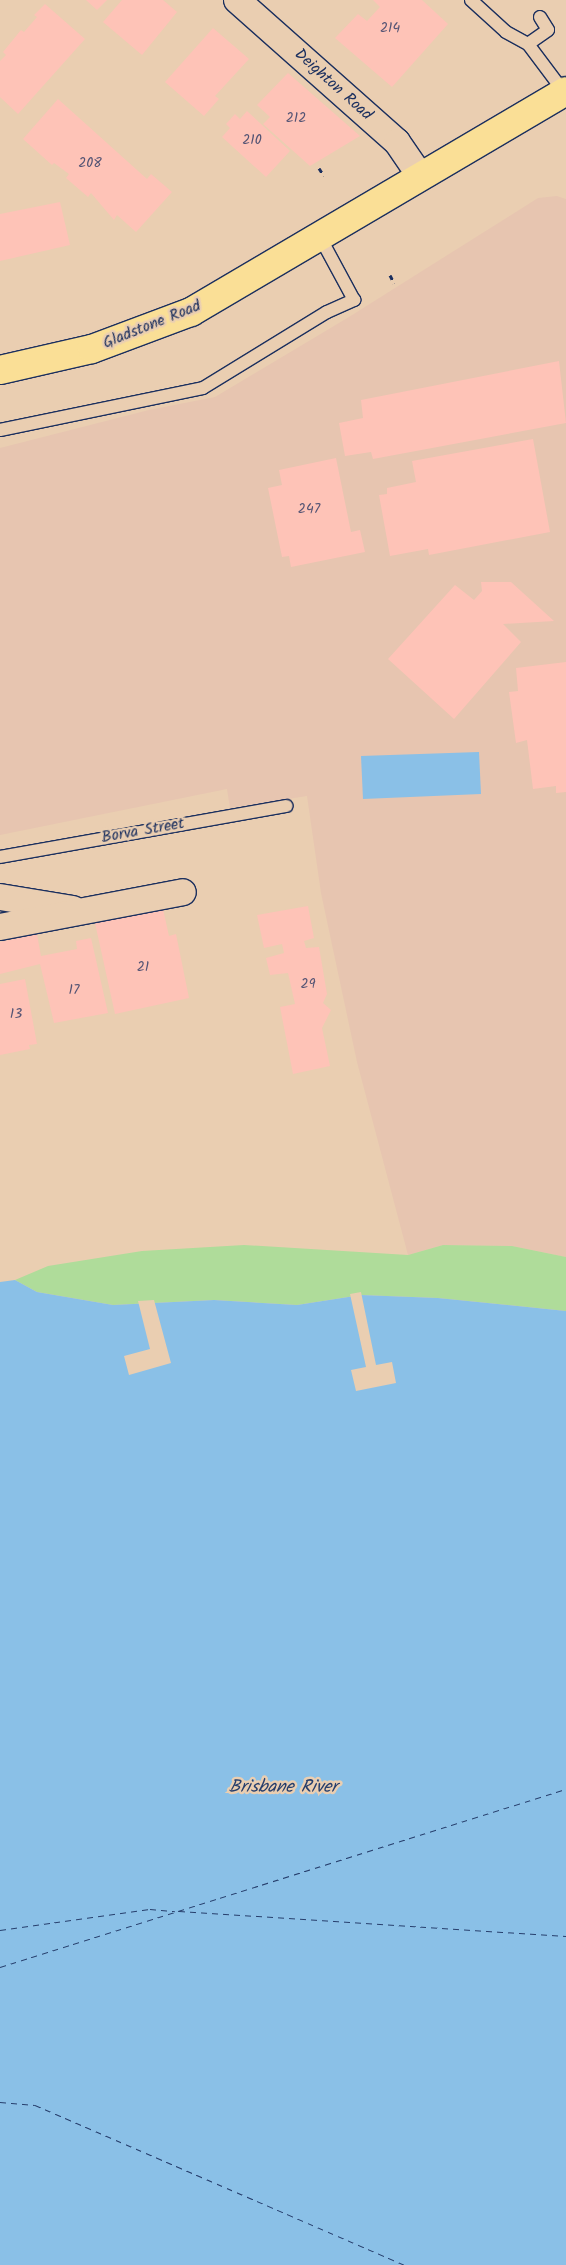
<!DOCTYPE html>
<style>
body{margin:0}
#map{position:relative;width:566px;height:2265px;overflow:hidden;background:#eaceb1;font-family:Kalam,sans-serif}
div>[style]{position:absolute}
.built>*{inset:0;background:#e7c5b0}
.green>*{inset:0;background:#afdc9a}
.water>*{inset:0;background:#8ac0e7}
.pier>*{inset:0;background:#eaceb1}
.ferry>*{height:1px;margin-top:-0.5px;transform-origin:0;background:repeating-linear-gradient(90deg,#263e6c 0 6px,transparent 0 11px)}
.building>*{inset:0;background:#fec3b7}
.path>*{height:3px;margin-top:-1.5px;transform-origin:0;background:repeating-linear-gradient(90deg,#1b2f5e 0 5px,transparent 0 9px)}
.roads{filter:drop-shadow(1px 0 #1b2f5e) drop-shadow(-1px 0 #1b2f5e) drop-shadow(0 1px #1b2f5e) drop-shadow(0 -1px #1b2f5e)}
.service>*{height:12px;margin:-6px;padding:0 6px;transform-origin:6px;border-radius:6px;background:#eaceb1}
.minor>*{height:26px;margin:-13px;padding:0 13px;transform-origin:13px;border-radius:13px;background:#eaceb1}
.primary>*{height:28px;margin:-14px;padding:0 14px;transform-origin:14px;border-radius:14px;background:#fadf96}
span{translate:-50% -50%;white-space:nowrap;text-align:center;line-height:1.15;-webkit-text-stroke:5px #eaceb1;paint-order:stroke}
.number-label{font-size:14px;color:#545474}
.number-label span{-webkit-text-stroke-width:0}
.street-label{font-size:16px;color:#1b2f5e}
.water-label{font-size:18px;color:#263e6c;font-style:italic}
</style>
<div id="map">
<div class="built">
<div style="clip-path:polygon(557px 196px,566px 199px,566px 1257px,512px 1246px,443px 1245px,408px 1255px,357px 1062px,321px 893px,307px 796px,230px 808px,227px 789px,0 835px,0 448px,149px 410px,215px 397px,349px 317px,538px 198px)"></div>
</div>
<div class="green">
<div style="clip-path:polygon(244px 1245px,408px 1255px,443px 1245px,512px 1246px,566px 1257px,566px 1311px,438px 1298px,361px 1295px,297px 1305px,214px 1300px,113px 1305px,37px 1292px,15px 1280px,48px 1266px,142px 1251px)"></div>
</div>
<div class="water">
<div style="clip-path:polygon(479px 752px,481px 794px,363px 799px,361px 756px)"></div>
<div style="clip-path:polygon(15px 1280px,37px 1292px,113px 1305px,214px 1300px,297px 1305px,361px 1295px,438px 1298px,566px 1311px,566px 2265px,0 2265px,0 1282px)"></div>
</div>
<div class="pier">
<div style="clip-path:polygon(361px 1292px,376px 1365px,392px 1362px,396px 1383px,356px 1391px,351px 1370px,366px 1367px,350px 1294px)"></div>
<div style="clip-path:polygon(154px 1300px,171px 1363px,129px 1375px,124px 1356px,150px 1349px,138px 1301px)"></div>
</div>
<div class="ferry">
<div style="left:179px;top:1911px;width:388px;rotate:3.7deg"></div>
<div style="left:0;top:1930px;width:151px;rotate:-8deg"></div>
<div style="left:150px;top:1909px;width:25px;rotate:5deg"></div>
<div style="left:0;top:1967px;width:593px;rotate:-17.46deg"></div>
<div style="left:0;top:2102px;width:35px;rotate:5deg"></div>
<div style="left:35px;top:2105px;width:403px;rotate:23.4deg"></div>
</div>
<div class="building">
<div style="clip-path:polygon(86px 0,107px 0,97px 10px)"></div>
<div style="clip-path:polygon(122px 0,163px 0,177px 12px,142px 55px,103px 22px)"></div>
<div style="clip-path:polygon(373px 0,422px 0,448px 24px,392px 87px,335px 38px,358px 14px,367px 21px,380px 7px)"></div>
<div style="clip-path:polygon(45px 4px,85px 39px,18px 114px,0 97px,0 61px,6px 55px,3px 52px,21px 30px,24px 32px,37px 17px,34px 15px)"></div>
<div style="clip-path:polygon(213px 28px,249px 59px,215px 96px,219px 99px,204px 116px,165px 82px)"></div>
<div style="clip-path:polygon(288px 73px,360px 136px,310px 166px,263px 124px,270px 117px,257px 105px)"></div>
<div style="clip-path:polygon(58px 99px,147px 179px,151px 174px,172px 192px,136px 232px,117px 215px,114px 220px,91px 193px,88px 197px,66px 178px,69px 174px,54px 163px,52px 165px,23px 139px)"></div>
<div style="clip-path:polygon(247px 111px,290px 151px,266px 177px,222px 137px,230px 128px,226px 124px,235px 114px,240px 119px)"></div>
<div style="clip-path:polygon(60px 202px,70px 245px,0 261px,0 214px)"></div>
<div style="clip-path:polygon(559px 361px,566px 423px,373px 459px,371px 452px,345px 456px,339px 423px,363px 418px,361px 400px)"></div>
<div style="clip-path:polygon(533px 439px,550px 532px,429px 555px,428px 549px,390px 556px,379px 495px,387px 494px,387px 488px,416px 482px,412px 461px)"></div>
<div style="clip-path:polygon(336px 458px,351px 532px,360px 530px,365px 552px,291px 567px,289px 556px,282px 557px,268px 488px,282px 485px,279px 470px)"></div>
<div style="clip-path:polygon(481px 582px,511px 582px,554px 621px,503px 624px,521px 642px,454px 719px,388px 659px,455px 585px,474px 600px,482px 591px)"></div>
<div style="clip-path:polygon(566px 662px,566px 792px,556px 793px,556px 786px,533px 789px,527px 740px,516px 743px,509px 692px,518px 691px,516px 668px)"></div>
<div style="clip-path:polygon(308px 906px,314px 938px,304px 941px,306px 948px,319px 947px,327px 994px,323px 1003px,331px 1010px,322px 1028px,330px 1066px,293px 1074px,280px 1007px,295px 1004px,288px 973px,270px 975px,266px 958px,284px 953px,282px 944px,264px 948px,257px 915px)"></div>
<div style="clip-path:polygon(163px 909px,169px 936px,176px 934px,189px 998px,115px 1014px,95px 923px)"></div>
<div style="clip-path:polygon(37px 934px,41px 956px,77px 949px,76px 941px,91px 938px,108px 1013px,54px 1023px,40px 964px,0 974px,0 942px)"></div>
<div style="clip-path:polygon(25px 979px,37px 1044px,29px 1045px,30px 1049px,0 1055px,0 984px)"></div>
</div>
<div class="path">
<div style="left:319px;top:168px;width:9px;rotate:58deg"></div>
<div style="left:390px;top:275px;width:9px;rotate:63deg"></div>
</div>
<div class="roads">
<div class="service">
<div style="left:471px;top:0;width:47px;rotate:42.4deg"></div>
<div style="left:506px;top:32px;width:25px;rotate:29deg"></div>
<div style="left:540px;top:17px;width:15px;rotate:58deg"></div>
<div style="left:548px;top:30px;width:24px;rotate:145deg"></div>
<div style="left:528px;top:44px;width:60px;rotate:53.1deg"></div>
<div style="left:0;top:430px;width:207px;rotate:-11.7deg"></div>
<div style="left:203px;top:388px;width:145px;rotate:-31.5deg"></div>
<div style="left:327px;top:312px;width:30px;rotate:-24deg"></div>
<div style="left:354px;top:300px;width:72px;rotate:-118.4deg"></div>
<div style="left:0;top:857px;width:291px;rotate:-10.1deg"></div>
</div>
<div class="minor">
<div style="left:237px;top:0;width:214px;rotate:41.6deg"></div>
<div style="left:397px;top:142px;width:42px;rotate:55.6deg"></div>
<div style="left:0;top:897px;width:74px;rotate:9.3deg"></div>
<div style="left:0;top:927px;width:186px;rotate:-10.8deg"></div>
</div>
<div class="primary">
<div style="left:0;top:370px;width:94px;rotate:-12.9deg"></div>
<div style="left:92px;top:349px;width:106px;rotate:-20.5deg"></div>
<div style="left:191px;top:312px;width:435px;rotate:-30.5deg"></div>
</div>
</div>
<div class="number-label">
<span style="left:390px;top:28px">214</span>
<span style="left:296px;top:118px">212</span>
<span style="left:252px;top:140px">210</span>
<span style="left:90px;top:163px">208</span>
<span style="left:309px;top:509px">247</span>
<span style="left:143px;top:967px">21</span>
<span style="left:308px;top:984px">29</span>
<span style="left:74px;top:990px">17</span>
<span style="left:16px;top:1014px">13</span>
</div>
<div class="street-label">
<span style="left:333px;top:85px;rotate:42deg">Deighton Road</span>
<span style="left:152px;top:325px;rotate:-22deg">Gladstone Road</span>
<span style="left:143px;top:831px;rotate:-10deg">Borva Street</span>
</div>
<div class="water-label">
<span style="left:283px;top:1788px">Brisbane River</span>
</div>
</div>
